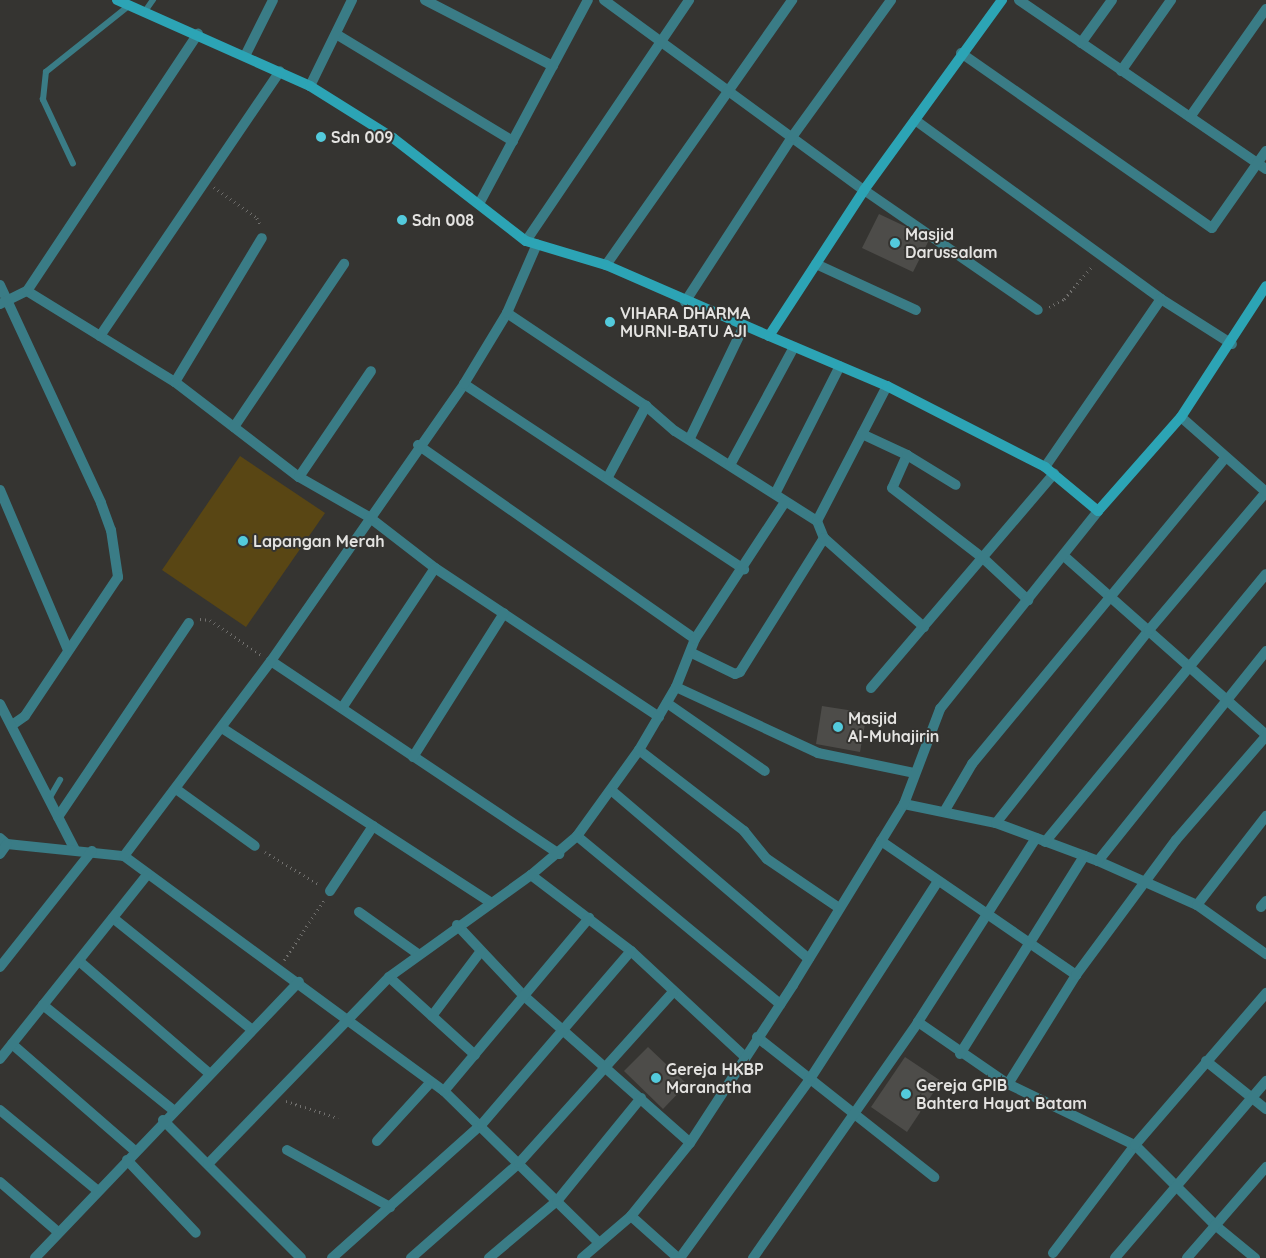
<!DOCTYPE html>
<style>
body{margin:0}
#map{position:relative;width:1266px;height:1258px;overflow:hidden;background:#353431;font-family:Quicksand,sans-serif}
div>[style]{position:absolute}
.green>*{inset:0;background:#594614}
.building>*{inset:0;background:#4d4c49}
.path>*{height:2.5px;margin-top:-1.25px;transform-origin:0;background:repeating-linear-gradient(90deg,#71706e 0 1px,transparent 0 5px)}
.lane>*{height:5.5px;margin:-2.75px;padding:0 2.75px;transform-origin:2.75px;border-radius:2.75px;background:#3a7c86}
.street>*{height:10px;margin:-5px;padding:0 5px;transform-origin:5px;border-radius:5px;background:#3a7c86}
.secondary>*{height:10px;margin:-5px;padding:0 5px;transform-origin:5px;border-radius:5px;background:#2ca4b5}
.dots>*{width:14px;height:14px;translate:-50% -50%;box-sizing:border-box;border:2px solid #353431;border-radius:50%}
span{translate:-50% -50%;white-space:nowrap;text-align:center;line-height:1.15;-webkit-text-stroke:4px #353431;paint-order:stroke}
.poi-label{font-size:16px;color:#e4e3e1;font-weight:700}
.left{translate:0 -50%;text-align:left}
</style>
<div id="map">
<div class="green">
<div style="clip-path:polygon(240px 456px,325px 513px,246px 627px,162px 570px)"></div>
</div>
<div class="building">
<div style="clip-path:polygon(879px 214px,930px 238px,913px 272px,862px 248px)"></div>
<div style="clip-path:polygon(822px 706px,867px 713px,860px 752px,816px 744px)"></div>
<div style="clip-path:polygon(648px 1047px,687px 1084px,663px 1109px,624px 1071px)"></div>
<div style="clip-path:polygon(905px 1057px,941px 1081px,907px 1132px,871px 1107px)"></div>
</div>
<div class="path">
<div style="left:214px;top:187px;width:53px;rotate:35.8deg"></div>
<div style="left:257px;top:218px;width:9px;rotate:63deg"></div>
<div style="left:1049px;top:307px;width:17px;rotate:-28deg"></div>
<div style="left:1064px;top:299px;width:45px;rotate:-49.5deg"></div>
<div style="left:200px;top:619px;width:10px;rotate:6deg"></div>
<div style="left:210px;top:620px;width:62px;rotate:34.5deg"></div>
<div style="left:265px;top:852px;width:64px;rotate:31deg"></div>
<div style="left:284px;top:960px;width:72px;rotate:-56.3deg"></div>
<div style="left:286px;top:1101px;width:55px;rotate:18.1deg"></div>
</div>
<div class="lane">
<div style="left:146px;top:10px;width:12px;rotate:-55deg"></div>
<div style="left:73px;top:164px;width:71px;rotate:-115.1deg"></div>
<div style="left:43px;top:100px;width:28px;rotate:-84deg"></div>
<div style="left:46px;top:72px;width:107px;rotate:-38.6deg"></div>
<div style="left:49px;top:799px;width:22px;rotate:-60deg"></div>
</div>
<div class="street">
<div style="left:425px;top:0;width:144px;rotate:27.3deg"></div>
<div style="left:604px;top:0;width:322px;rotate:36.2deg"></div>
<div style="left:864px;top:190px;width:211px;rotate:34.6deg"></div>
<div style="left:1019px;top:0;width:299px;rotate:34.4deg"></div>
<div style="left:336px;top:34px;width:207px;rotate:31.2deg"></div>
<div style="left:1081px;top:43px;width:53px;rotate:-54.2deg"></div>
<div style="left:961px;top:53px;width:306px;rotate:34.9deg"></div>
<div style="left:1212px;top:228px;width:94px;rotate:-55deg"></div>
<div style="left:246px;top:54px;width:60px;rotate:-63.4deg"></div>
<div style="left:1121px;top:71px;width:87px;rotate:-54.8deg"></div>
<div style="left:310px;top:86px;width:96px;rotate:-64deg"></div>
<div style="left:1190px;top:117px;width:132px;rotate:-54.9deg"></div>
<div style="left:915px;top:120px;width:304px;rotate:36deg"></div>
<div style="left:1161px;top:299px;width:84px;rotate:32.4deg"></div>
<div style="left:479px;top:204px;width:231px;rotate:-61.9deg"></div>
<div style="left:526px;top:241px;width:291px;rotate:-55.9deg"></div>
<div style="left:816px;top:264px;width:110px;rotate:24.7deg"></div>
<div style="left:606px;top:265px;width:324px;rotate:-54.9deg"></div>
<div style="left:0;top:285px;width:240px;rotate:65.1deg"></div>
<div style="left:101px;top:503px;width:29px;rotate:70deg"></div>
<div style="left:111px;top:530px;width:48px;rotate:81.5deg"></div>
<div style="left:118px;top:577px;width:167px;rotate:123.8deg"></div>
<div style="left:25px;top:716px;width:16px;rotate:145deg"></div>
<div style="left:27px;top:291px;width:174px;rotate:31.6deg"></div>
<div style="left:175px;top:382px;width:156px;rotate:37.5deg"></div>
<div style="left:299px;top:477px;width:81px;rotate:29.7deg"></div>
<div style="left:369px;top:517px;width:83px;rotate:37.7deg"></div>
<div style="left:435px;top:568px;width:269px;rotate:33.6deg"></div>
<div style="left:685px;top:302px;width:197px;rotate:-57deg"></div>
<div style="left:792px;top:137px;width:169px;rotate:-54.1deg"></div>
<div style="left:0;top:304px;width:30px;rotate:-26deg"></div>
<div style="left:27px;top:291px;width:309px;rotate:-56.4deg"></div>
<div style="left:507px;top:313px;width:167px;rotate:33.8deg"></div>
<div style="left:646px;top:406px;width:38px;rotate:41deg"></div>
<div style="left:675px;top:431px;width:168px;rotate:32.4deg"></div>
<div style="left:817px;top:521px;width:18px;rotate:68deg"></div>
<div style="left:824px;top:538px;width:158px;rotate:122.1deg"></div>
<div style="left:740px;top:672px;width:5px;rotate:158deg"></div>
<div style="left:735px;top:674px;width:48px;rotate:-154deg"></div>
<div style="left:100px;top:336px;width:320px;rotate:-55.8deg"></div>
<div style="left:175px;top:382px;width:168px;rotate:-58.9deg"></div>
<div style="left:464px;top:384px;width:336px;rotate:33.5deg"></div>
<div style="left:234px;top:427px;width:197px;rotate:-56deg"></div>
<div style="left:862px;top:434px;width:50px;rotate:25deg"></div>
<div style="left:907px;top:455px;width:36px;rotate:114deg"></div>
<div style="left:892px;top:488px;width:115px;rotate:37.6deg"></div>
<div style="left:983px;top:558px;width:62px;rotate:43deg"></div>
<div style="left:690px;top:438px;width:124px;rotate:-64.3deg"></div>
<div style="left:418px;top:445px;width:338px;rotate:35deg"></div>
<div style="left:907px;top:455px;width:57px;rotate:31.5deg"></div>
<div style="left:730px;top:465px;width:134px;rotate:-61.5deg"></div>
<div style="left:1045px;top:467px;width:204px;rotate:-55.4deg"></div>
<div style="left:299px;top:477px;width:128px;rotate:-55.8deg"></div>
<div style="left:608px;top:477px;width:81px;rotate:-61.8deg"></div>
<div style="left:0;top:490px;width:174px;rotate:67deg"></div>
<div style="left:776px;top:492px;width:141px;rotate:-63.1deg"></div>
<div style="left:817px;top:521px;width:152px;rotate:-62.6deg"></div>
<div style="left:824px;top:538px;width:134px;rotate:41.7deg"></div>
<div style="left:1064px;top:556px;width:270px;rotate:41.5deg"></div>
<div style="left:271px;top:661px;width:347px;rotate:33.8deg"></div>
<div style="left:676px;top:687px;width:157px;rotate:24.9deg"></div>
<div style="left:818px;top:753px;width:99px;rotate:11.7deg"></div>
<div style="left:871px;top:688px;width:282px;rotate:-49.5deg"></div>
<div style="left:667px;top:703px;width:119px;rotate:34.8deg"></div>
<div style="left:0;top:704px;width:164px;rotate:62.8deg"></div>
<div style="left:342px;top:708px;width:168px;rotate:-56.4deg"></div>
<div style="left:222px;top:728px;width:320px;rotate:33deg"></div>
<div style="left:639px;top:750px;width:133px;rotate:37.6deg"></div>
<div style="left:744px;top:831px;width:36px;rotate:51deg"></div>
<div style="left:767px;top:859px;width:87px;rotate:34.2deg"></div>
<div style="left:413px;top:757px;width:170px;rotate:-57.7deg"></div>
<div style="left:176px;top:789px;width:97px;rotate:35.8deg"></div>
<div style="left:611px;top:790px;width:260px;rotate:40.5deg"></div>
<div style="left:904px;top:804px;width:94px;rotate:11.7deg"></div>
<div style="left:996px;top:823px;width:109px;rotate:20.4deg"></div>
<div style="left:1098px;top:861px;width:108px;rotate:24deg"></div>
<div style="left:1197px;top:905px;width:85px;rotate:35.4deg"></div>
<div style="left:944px;top:812px;width:56px;rotate:-59.7deg"></div>
<div style="left:972px;top:764px;width:397px;rotate:-50.4deg"></div>
<div style="left:58px;top:817px;width:234px;rotate:-56deg"></div>
<div style="left:996px;top:823px;width:246px;rotate:-51.6deg"></div>
<div style="left:1149px;top:630px;width:181px;rotate:-49.7deg"></div>
<div style="left:1266px;top:492px;width:113px;rotate:-138.6deg"></div>
<div style="left:577px;top:836px;width:264px;rotate:39.6deg"></div>
<div style="left:0;top:838px;width:9px;rotate:41deg"></div>
<div style="left:7px;top:844px;width:118px;rotate:5.9deg"></div>
<div style="left:124px;top:856px;width:397px;rotate:36.3deg"></div>
<div style="left:444px;top:1091px;width:216px;rotate:44.4deg"></div>
<div style="left:1036px;top:838px;width:219px;rotate:122.7deg"></div>
<div style="left:918px;top:1022px;width:109px;rotate:34.6deg"></div>
<div style="left:1008px;top:1084px;width:141px;rotate:25.7deg"></div>
<div style="left:1135px;top:1145px;width:113px;rotate:45deg"></div>
<div style="left:1215px;top:1225px;width:52px;rotate:39.5deg"></div>
<div style="left:881px;top:841px;width:237px;rotate:34.5deg"></div>
<div style="left:1045px;top:842px;width:347px;rotate:-50.5deg"></div>
<div style="left:0;top:854px;width:12px;rotate:-55deg"></div>
<div style="left:124px;top:856px;width:244px;rotate:-53deg"></div>
<div style="left:271px;top:661px;width:338px;rotate:-55.1deg"></div>
<div style="left:464px;top:384px;width:83px;rotate:-58.8deg"></div>
<div style="left:507px;top:313px;width:75px;rotate:-66.5deg"></div>
<div style="left:1098px;top:861px;width:269px;rotate:-51.3deg"></div>
<div style="left:531px;top:875px;width:126px;rotate:37.2deg"></div>
<div style="left:631px;top:951px;width:156px;rotate:42.9deg"></div>
<div style="left:330px;top:891px;width:78px;rotate:-56.5deg"></div>
<div style="left:1197px;top:905px;width:113px;rotate:-52.2deg"></div>
<div style="left:1261px;top:907px;width:8px;rotate:-50deg"></div>
<div style="left:359px;top:912px;width:72px;rotate:35.4deg"></div>
<div style="left:113px;top:918px;width:177px;rotate:38.8deg"></div>
<div style="left:457px;top:925px;width:96px;rotate:46.7deg"></div>
<div style="left:523px;top:995px;width:223px;rotate:41.5deg"></div>
<div style="left:79px;top:961px;width:173px;rotate:40.8deg"></div>
<div style="left:0;top:967px;width:148px;rotate:-51.6deg"></div>
<div style="left:389px;top:977px;width:116px;rotate:42.2deg"></div>
<div style="left:43px;top:1005px;width:167px;rotate:38.9deg"></div>
<div style="left:432px;top:1016px;width:81px;rotate:-53deg"></div>
<div style="left:757px;top:1037px;width:226px;rotate:38.3deg"></div>
<div style="left:12px;top:1044px;width:163px;rotate:41deg"></div>
<div style="left:960px;top:1054px;width:234px;rotate:-57.9deg"></div>
<div style="left:0;top:1059px;width:236px;rotate:-51.4deg"></div>
<div style="left:1206px;top:1061px;width:77px;rotate:38.7deg"></div>
<div style="left:1008px;top:1084px;width:128px;rotate:-58deg"></div>
<div style="left:1076px;top:975px;width:168px;rotate:-53.5deg"></div>
<div style="left:1176px;top:840px;width:138px;rotate:-49.1deg"></div>
<div style="left:444px;top:1091px;width:226px;rotate:-50deg"></div>
<div style="left:0;top:1110px;width:127px;rotate:39.6deg"></div>
<div style="left:163px;top:1120px;width:195px;rotate:45deg"></div>
<div style="left:377px;top:1141px;width:77px;rotate:-47.6deg"></div>
<div style="left:287px;top:1150px;width:118px;rotate:29deg"></div>
<div style="left:127px;top:1160px;width:100px;rotate:46.6deg"></div>
<div style="left:208px;top:1164px;width:260px;rotate:-45.9deg"></div>
<div style="left:389px;top:977px;width:175px;rotate:-35.7deg"></div>
<div style="left:531px;top:875px;width:60px;rotate:-40.3deg"></div>
<div style="left:577px;top:836px;width:106px;rotate:-54.2deg"></div>
<div style="left:639px;top:750px;width:73px;rotate:-59.6deg"></div>
<div style="left:676px;top:687px;width:52px;rotate:-68.4deg"></div>
<div style="left:695px;top:639px;width:164px;rotate:-56.7deg"></div>
<div style="left:0;top:1182px;width:77px;rotate:40.8deg"></div>
<div style="left:631px;top:1216px;width:63px;rotate:41.8deg"></div>
<div style="left:1053px;top:1253px;width:136px;rotate:-52.8deg"></div>
<div style="left:1135px;top:1145px;width:201px;rotate:-49.2deg"></div>
<div style="left:35px;top:1258px;width:382px;rotate:-46.3deg"></div>
<div style="left:332px;top:1258px;width:201px;rotate:-41.8deg"></div>
<div style="left:482px;top:1124px;width:228px;rotate:-49.3deg"></div>
<div style="left:411px;top:1258px;width:144px;rotate:-41.3deg"></div>
<div style="left:519px;top:1163px;width:230px;rotate:-48deg"></div>
<div style="left:489px;top:1258px;width:89px;rotate:-40deg"></div>
<div style="left:557px;top:1201px;width:133px;rotate:-50.8deg"></div>
<div style="left:582px;top:1258px;width:65px;rotate:-40.6deg"></div>
<div style="left:631px;top:1216px;width:94px;rotate:-51.1deg"></div>
<div style="left:690px;top:1143px;width:189px;rotate:-56.9deg"></div>
<div style="left:793px;top:985px;width:212px;rotate:-58.5deg"></div>
<div style="left:904px;top:804px;width:102px;rotate:-69.2deg"></div>
<div style="left:940px;top:709px;width:253px;rotate:-51.4deg"></div>
<div style="left:680px;top:1258px;width:221px;rotate:-54deg"></div>
<div style="left:810px;top:1079px;width:234px;rotate:-57.1deg"></div>
<div style="left:753px;top:1258px;width:288px;rotate:-55deg"></div>
<div style="left:1115px;top:1258px;width:233px;rotate:-49.5deg"></div>
<div style="left:1187px;top:1258px;width:121px;rotate:-49deg"></div>
</div>
<div class="secondary">
<div style="left:117px;top:0;width:211px;rotate:24deg"></div>
<div style="left:310px;top:86px;width:98px;rotate:32.1deg"></div>
<div style="left:393px;top:138px;width:168px;rotate:37.8deg"></div>
<div style="left:526px;top:241px;width:84px;rotate:16.7deg"></div>
<div style="left:606px;top:265px;width:178px;rotate:23.5deg"></div>
<div style="left:769px;top:336px;width:174px;rotate:-56.9deg"></div>
<div style="left:864px;top:190px;width:235px;rotate:-54deg"></div>
<div style="left:769px;top:336px;width:128px;rotate:23deg"></div>
<div style="left:887px;top:386px;width:178px;rotate:27.1deg"></div>
<div style="left:1045px;top:467px;width:69px;rotate:39.7deg"></div>
<div style="left:1098px;top:511px;width:125px;rotate:-48.6deg"></div>
<div style="left:1181px;top:417px;width:156px;rotate:-57deg"></div>
</div>
<div class="dots">
<div style="left:321px;top:137px;background:#53cadc"></div>
<div style="left:402px;top:220px;background:#53cadc"></div>
<div style="left:895px;top:243px;background:#53cadc"></div>
<div style="left:610px;top:322px;background:#53cadc"></div>
<div style="left:243px;top:541px;background:#53cadc"></div>
<div style="left:838px;top:727px;background:#53cadc"></div>
<div style="left:656px;top:1078px;background:#53cadc"></div>
<div style="left:906px;top:1094px;background:#53cadc"></div>
</div>
<div class="poi-label">
<span class="left" style="left:331px;top:137px">Sdn 009</span>
<span class="left" style="left:412px;top:220px">Sdn 008</span>
<span class="left" style="left:905px;top:243px">Masjid<br>Darussalam</span>
<span class="left" style="left:620px;top:322px">VIHARA DHARMA<br>MURNI-BATU AJI</span>
<span class="left" style="left:253px;top:541px">Lapangan Merah</span>
<span class="left" style="left:848px;top:727px">Masjid<br>Al-Muhajirin</span>
<span class="left" style="left:666px;top:1078px">Gereja HKBP<br>Maranatha</span>
<span class="left" style="left:916px;top:1094px">Gereja GPIB<br>Bahtera Hayat Batam</span>
</div>
</div>
